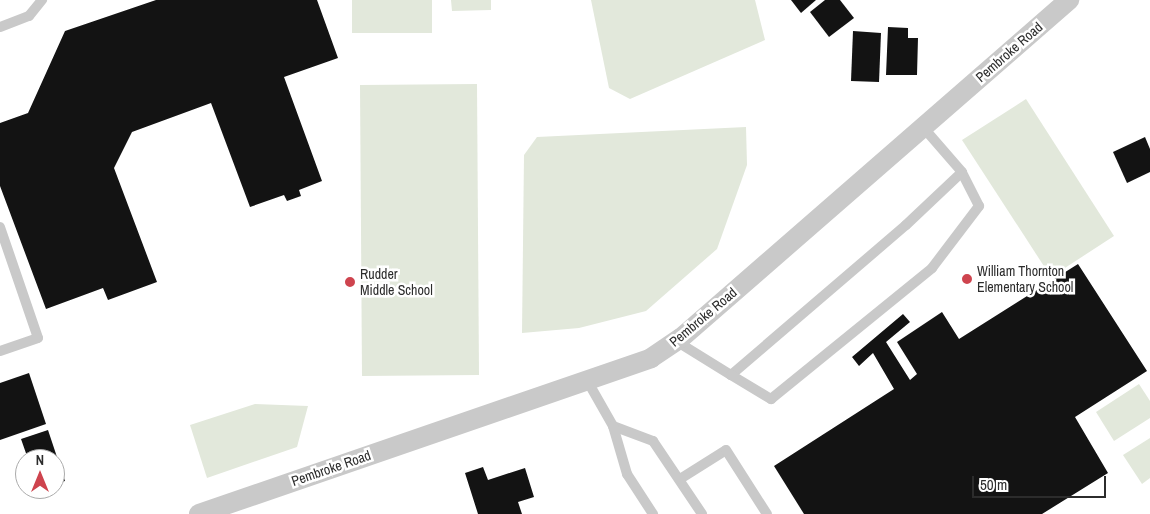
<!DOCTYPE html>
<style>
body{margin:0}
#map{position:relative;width:1150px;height:514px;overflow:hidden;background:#fff;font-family:"Archivo Narrow",sans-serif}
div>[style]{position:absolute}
.green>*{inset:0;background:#e2e8db}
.building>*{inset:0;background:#131313}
.lane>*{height:10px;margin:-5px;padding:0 5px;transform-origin:5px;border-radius:5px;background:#c9c9c9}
.street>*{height:20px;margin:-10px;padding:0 10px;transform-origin:10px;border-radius:10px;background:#c9c9c9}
.dots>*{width:14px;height:14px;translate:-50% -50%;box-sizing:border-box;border:2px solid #fff;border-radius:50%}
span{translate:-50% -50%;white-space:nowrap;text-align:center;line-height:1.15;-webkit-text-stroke:5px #fff;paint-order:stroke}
.street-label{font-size:14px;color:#2c2c2c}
.poi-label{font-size:14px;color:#2c2c2c}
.left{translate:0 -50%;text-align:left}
.north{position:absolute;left:15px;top:449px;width:50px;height:50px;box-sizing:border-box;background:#fff;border:1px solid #ababab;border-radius:50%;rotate:0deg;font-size:14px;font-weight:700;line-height:20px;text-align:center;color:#2c2c2c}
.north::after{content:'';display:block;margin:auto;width:18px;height:22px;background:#ce444e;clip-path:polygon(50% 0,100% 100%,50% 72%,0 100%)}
.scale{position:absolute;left:972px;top:476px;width:134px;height:22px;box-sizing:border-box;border:2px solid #2c2c2c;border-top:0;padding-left:6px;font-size:15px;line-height:18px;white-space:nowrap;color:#2c2c2c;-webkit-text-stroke:4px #fff;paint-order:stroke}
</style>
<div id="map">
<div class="green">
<div style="clip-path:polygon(352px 0,432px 0,432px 33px,352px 33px)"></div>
<div style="clip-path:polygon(451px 0,491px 0,491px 10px,452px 11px)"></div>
<div style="clip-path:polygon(591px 0,755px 0,765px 40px,630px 99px,609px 88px)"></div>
<div style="clip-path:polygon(477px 84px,479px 375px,362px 376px,360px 85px)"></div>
<div style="clip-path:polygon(1026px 99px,1114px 236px,1051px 277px,962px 140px)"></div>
<div style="clip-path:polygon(746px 127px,747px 165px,717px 249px,646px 311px,579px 328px,522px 333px,524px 155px,537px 137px)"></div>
<div style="clip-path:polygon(1139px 384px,1150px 401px,1150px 418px,1114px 441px,1096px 412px)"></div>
<div style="clip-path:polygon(255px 404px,308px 406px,297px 447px,207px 478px,190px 425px)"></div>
<div style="clip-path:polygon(1150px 438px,1150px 478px,1142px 484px,1123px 455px)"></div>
</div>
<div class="building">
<div style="clip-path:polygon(156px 0,317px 0,338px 58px,284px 77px,322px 181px,299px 190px,301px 196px,287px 201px,284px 195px,250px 207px,211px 103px,132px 132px,114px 168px,157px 282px,108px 300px,103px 288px,46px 309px,0 186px,0 123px,28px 113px,65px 31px)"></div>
<div style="clip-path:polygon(791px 0,816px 0,801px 13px)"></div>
<div style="clip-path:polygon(825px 0,840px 0,854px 18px,829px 37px,810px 12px)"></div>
<div style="clip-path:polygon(888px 27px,908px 28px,908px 38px,918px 38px,917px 75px,886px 75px)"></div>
<div style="clip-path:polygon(853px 31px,881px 33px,879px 82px,851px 81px)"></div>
<div style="clip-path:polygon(1145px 137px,1150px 149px,1150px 172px,1127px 183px,1113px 152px)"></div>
<div style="clip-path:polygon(1078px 264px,1147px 371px,1075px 417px,1108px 473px,1042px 514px,804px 514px,774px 466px,894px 389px,873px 353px,859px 366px,852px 357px,903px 314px,910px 322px,886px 342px,910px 380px,917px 374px,897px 342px,942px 312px,959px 339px)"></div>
<div style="clip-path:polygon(29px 373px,46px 424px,0 440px,0 383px)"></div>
<div style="clip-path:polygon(48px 430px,65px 481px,55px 484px,55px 459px,28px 459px,21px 439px)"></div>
<div style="clip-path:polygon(483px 467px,488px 480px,525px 468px,534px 497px,518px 502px,522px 514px,478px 514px,465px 473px)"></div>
</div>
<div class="lane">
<div style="left:0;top:27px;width:31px;rotate:-21deg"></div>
<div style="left:29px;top:16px;width:21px;rotate:-51deg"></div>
<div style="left:0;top:227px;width:117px;rotate:71.1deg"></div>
<div style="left:38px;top:338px;width:40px;rotate:161.1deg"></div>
<div style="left:676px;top:341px;width:65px;rotate:31.7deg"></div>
<div style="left:731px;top:375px;width:230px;rotate:-40.6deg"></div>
<div style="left:906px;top:225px;width:77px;rotate:-43.4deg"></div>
<div style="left:962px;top:172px;width:60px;rotate:-130.9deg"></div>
<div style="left:731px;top:375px;width:47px;rotate:31deg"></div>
<div style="left:771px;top:399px;width:208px;rotate:-39.1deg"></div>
<div style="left:932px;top:268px;width:78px;rotate:-52.8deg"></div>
<div style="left:979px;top:206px;width:38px;rotate:-117deg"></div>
<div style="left:588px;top:382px;width:51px;rotate:60.4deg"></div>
<div style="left:613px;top:426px;width:43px;rotate:20.6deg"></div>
<div style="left:653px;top:441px;width:88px;rotate:56.1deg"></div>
<div style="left:613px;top:426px;width:50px;rotate:73.7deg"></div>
<div style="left:627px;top:474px;width:48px;rotate:57deg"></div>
<div style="left:680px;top:479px;width:54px;rotate:-32.2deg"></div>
<div style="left:726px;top:450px;width:76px;rotate:57.4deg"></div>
</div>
<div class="street">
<div style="left:199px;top:514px;width:478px;rotate:-19deg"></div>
<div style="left:651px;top:358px;width:36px;rotate:-34deg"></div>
<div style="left:681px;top:338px;width:515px;rotate:-41.06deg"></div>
</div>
<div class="dots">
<div style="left:967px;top:279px;background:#ce444e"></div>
<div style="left:350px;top:282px;background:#ce444e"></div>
</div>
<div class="street-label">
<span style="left:1009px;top:52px;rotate:-41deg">Pembroke Road</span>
<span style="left:703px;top:317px;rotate:-40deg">Pembroke Road</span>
<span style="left:331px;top:468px;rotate:-19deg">Pembroke Road</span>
</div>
<div class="poi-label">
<span class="left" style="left:977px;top:279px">William Thornton<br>Elementary School</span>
<span class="left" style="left:360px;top:282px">Rudder<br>Middle School</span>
</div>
<div class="north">N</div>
<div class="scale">50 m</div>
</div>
